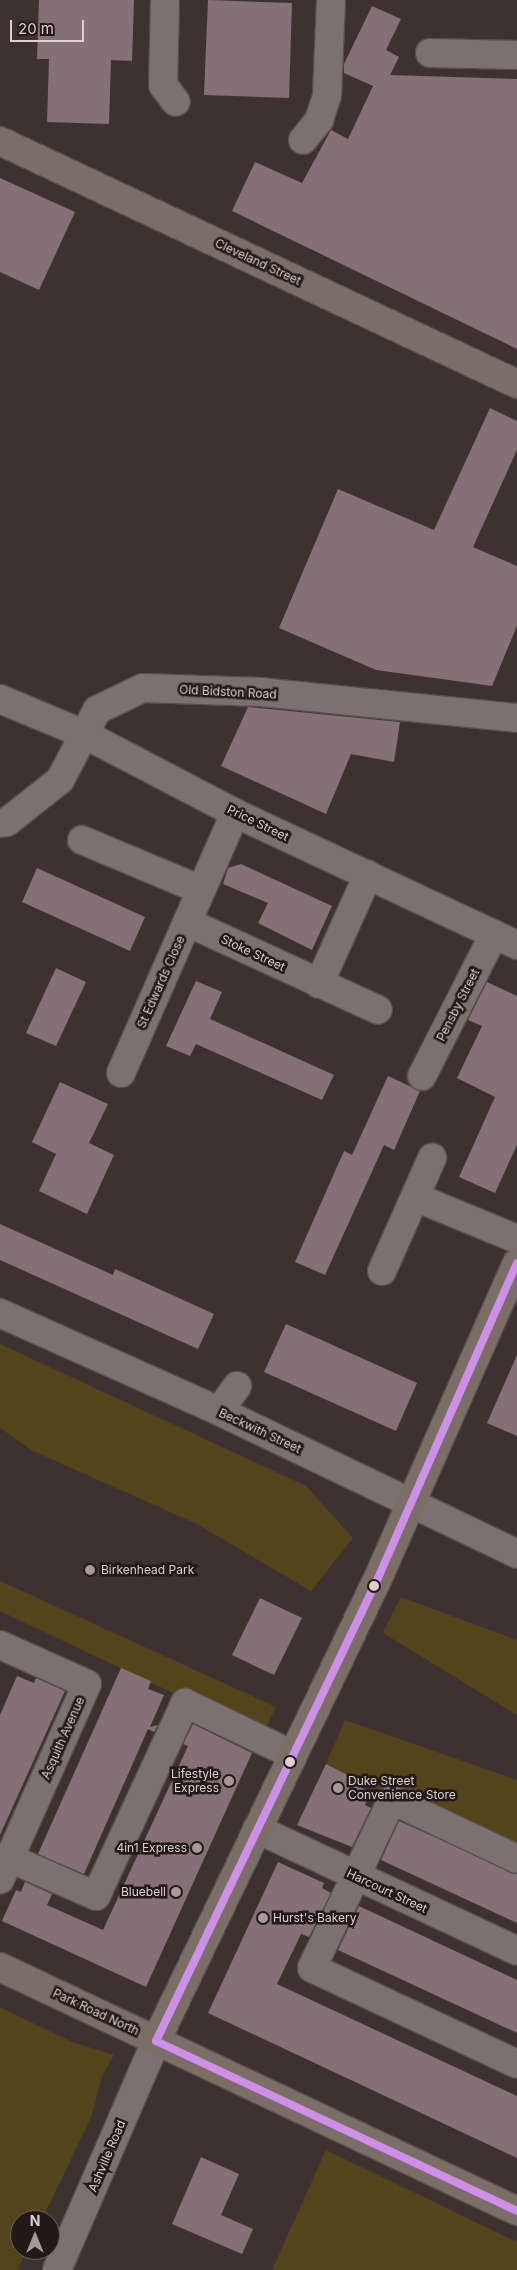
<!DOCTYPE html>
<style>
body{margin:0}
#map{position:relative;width:517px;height:2270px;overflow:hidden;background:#3e3231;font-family:Inter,sans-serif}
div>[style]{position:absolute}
.green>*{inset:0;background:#54441b}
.building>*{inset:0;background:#847076}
.roads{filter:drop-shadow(1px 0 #594f4e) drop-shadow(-1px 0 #594f4e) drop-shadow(0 1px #594f4e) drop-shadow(0 -1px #594f4e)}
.minor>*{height:28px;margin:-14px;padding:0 14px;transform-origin:14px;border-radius:14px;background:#7a7170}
.major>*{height:28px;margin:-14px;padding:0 14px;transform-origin:14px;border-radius:14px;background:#7b6e66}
.bus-1>*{height:8px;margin:-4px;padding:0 4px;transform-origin:4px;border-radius:4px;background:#ce8fe9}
.dots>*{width:14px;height:14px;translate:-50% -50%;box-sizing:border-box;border:2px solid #231918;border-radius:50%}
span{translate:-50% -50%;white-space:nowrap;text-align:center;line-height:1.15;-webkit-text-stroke:5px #231918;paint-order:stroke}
.street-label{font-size:12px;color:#ded0cf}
.poi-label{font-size:12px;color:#ded0cf}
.left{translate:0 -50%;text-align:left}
.right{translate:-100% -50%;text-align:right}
.north{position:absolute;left:10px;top:2210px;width:50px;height:50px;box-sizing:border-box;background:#231918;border:1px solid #6e6261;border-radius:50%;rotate:0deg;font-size:14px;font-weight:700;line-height:20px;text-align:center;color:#ded0cf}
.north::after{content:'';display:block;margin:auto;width:18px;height:22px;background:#a69998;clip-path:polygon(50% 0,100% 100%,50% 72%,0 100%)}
.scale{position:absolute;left:10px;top:20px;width:74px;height:22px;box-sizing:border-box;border:2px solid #ded0cf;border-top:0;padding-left:6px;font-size:15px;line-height:18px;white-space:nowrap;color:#ded0cf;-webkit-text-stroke:4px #231918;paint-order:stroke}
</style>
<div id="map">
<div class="green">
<div style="clip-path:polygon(0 1344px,306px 1486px,353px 1538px,311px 1591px,197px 1524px,33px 1451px,0 1428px)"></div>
<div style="clip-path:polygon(0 1581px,276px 1707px,262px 1735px,0 1611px)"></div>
<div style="clip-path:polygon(401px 1597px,517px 1640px,517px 1715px,383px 1633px)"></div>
<div style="clip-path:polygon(345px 1720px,517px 1780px,517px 1854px,326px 1764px)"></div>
<div style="clip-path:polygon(0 2007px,72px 2042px,114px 2055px,102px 2076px,92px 2115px,42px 2220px,20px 2220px,20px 2250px,27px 2250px,17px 2270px,0 2270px)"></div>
<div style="clip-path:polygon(326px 2150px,517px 2242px,517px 2270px,272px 2270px)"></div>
</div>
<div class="building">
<div style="clip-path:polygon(39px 0,134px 0,132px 61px,111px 60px,109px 124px,47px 122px,49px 59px,37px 59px)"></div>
<div style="clip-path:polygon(208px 0,292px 3px,289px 98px,204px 95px)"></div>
<div style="clip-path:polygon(372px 6px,401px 19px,386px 50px,399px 57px,390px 75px,517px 79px,517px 349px,232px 211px,255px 162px,302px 183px,331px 130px,348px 139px,373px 86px,344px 73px,344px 64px)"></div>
<div style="clip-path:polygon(0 178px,75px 212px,39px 290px,0 272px)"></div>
<div style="clip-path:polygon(490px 408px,517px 421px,517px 450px,473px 547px,517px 566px,517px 626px,492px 686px,376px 670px,279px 628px,338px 489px,434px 530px)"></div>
<div style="clip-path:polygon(248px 707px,400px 722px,394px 762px,351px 754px,326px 814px,221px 766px)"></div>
<div style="clip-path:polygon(241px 864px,332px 906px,312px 950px,258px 923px,268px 903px,223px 884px,228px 868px)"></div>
<div style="clip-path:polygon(37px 868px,145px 917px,130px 951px,22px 902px)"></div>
<div style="clip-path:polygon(56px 968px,86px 982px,56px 1046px,26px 1033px)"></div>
<div style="clip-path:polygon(196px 981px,222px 992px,210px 1019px,334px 1075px,322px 1100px,196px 1044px,190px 1056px,166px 1046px)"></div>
<div style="clip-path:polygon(487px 982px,517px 996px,517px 1145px,495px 1193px,459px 1177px,495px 1097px,457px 1078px,482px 1026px,468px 1020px)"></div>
<div style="clip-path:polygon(388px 1076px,420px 1091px,394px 1150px,384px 1145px,325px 1275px,295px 1262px,344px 1151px,352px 1155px)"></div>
<div style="clip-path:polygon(60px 1082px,108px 1104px,89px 1143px,114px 1155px,87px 1214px,39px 1191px,56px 1154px,32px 1142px)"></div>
<div style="clip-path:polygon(0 1224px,113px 1275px,115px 1269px,214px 1314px,198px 1349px,0 1260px)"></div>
<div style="clip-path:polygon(286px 1324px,417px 1383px,396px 1431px,264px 1372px)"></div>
<div style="clip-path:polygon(517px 1355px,517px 1436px,487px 1423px)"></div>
<div style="clip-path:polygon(260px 1598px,302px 1618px,274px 1675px,232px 1655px)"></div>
<div style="clip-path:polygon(121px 1668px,151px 1681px,148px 1689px,164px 1695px,150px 1727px,158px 1725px,154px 1732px,148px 1729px,84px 1874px,38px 1854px)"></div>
<div style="clip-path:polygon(17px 1676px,34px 1683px,36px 1678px,65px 1691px,0 1835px,0 1715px)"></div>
<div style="clip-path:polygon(193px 1724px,252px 1753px,146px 1987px,2px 1921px,16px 1890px,21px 1892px,25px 1882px,52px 1894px,47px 1905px,103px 1930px,188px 1746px,183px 1744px)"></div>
<div style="clip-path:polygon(326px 1764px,354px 1778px,352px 1783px,371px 1792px,365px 1805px,371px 1808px,352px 1847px,297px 1825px)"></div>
<div style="clip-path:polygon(399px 1821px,517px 1874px,517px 1923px,381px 1860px)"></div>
<div style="clip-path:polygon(278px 1862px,324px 1883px,322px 1888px,331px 1893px,309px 1937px,301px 1934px,277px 1984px,517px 2096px,517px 2158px,208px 2013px)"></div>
<div style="clip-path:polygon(359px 1906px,517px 1980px,517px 2033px,338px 1950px)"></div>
<div style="clip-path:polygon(201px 2157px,239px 2174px,221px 2215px,253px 2229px,242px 2254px,172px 2224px)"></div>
</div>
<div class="roads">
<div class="minor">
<div style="left:165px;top:0;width:85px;rotate:91.3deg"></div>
<div style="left:163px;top:85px;width:21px;rotate:53deg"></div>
<div style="left:430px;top:53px;width:87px;rotate:1.3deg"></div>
<div style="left:303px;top:140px;width:26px;rotate:-51deg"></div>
<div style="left:319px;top:120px;width:25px;rotate:-72deg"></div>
<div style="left:327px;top:96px;width:96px;rotate:-87.6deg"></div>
<div style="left:0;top:699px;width:93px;rotate:22.7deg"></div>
<div style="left:86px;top:735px;width:168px;rotate:27.6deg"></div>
<div style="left:235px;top:813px;width:311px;rotate:25.1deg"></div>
<div style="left:0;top:823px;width:7px;rotate:-8deg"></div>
<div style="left:7px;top:822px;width:68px;rotate:-38.4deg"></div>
<div style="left:60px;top:780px;width:79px;rotate:-62.1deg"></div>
<div style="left:97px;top:710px;width:51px;rotate:-25.6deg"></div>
<div style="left:143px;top:688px;width:118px;rotate:1.9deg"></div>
<div style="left:261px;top:692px;width:257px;rotate:5.8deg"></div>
<div style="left:82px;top:840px;width:129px;rotate:22.8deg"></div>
<div style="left:187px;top:922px;width:210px;rotate:24.7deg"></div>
<div style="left:319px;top:984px;width:120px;rotate:-65.8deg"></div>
<div style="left:121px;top:1073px;width:284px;rotate:-66.3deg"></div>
<div style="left:422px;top:1076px;width:159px;rotate:-63.1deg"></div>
<div style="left:415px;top:1197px;width:110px;rotate:22.4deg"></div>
<div style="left:382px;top:1271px;width:124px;rotate:-66.1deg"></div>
<div style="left:0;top:1313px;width:240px;rotate:24.1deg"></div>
<div style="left:219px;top:1411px;width:331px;rotate:25.6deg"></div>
<div style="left:219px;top:1411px;width:31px;rotate:-54deg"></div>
<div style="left:0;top:1645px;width:95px;rotate:24.1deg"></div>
<div style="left:87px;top:1684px;width:214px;rotate:114deg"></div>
<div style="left:257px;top:1829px;width:287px;rotate:25.1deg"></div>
<div style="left:9px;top:1858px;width:95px;rotate:23.6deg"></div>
<div style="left:96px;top:1896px;width:213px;rotate:-65.2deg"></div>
<div style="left:185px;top:1703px;width:118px;rotate:25.7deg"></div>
<div style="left:517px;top:1859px;width:138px;rotate:-154.7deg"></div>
<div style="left:392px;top:1800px;width:186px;rotate:115.5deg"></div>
<div style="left:312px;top:1968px;width:226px;rotate:25.1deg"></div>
<div style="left:57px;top:2270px;width:249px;rotate:-66.6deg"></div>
</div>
<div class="major">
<div style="left:0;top:141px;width:571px;rotate:25.17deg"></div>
<div style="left:0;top:1967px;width:572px;rotate:25.27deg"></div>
<div style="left:156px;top:2041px;width:513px;rotate:-64.38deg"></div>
<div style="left:378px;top:1578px;width:344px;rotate:-66.2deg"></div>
</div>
</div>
<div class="bus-1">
<div style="left:156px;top:2041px;width:513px;rotate:-64.38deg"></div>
<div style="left:378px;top:1578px;width:344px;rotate:-66.2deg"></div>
<div style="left:156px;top:2041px;width:399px;rotate:25.2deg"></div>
</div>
<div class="dots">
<div style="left:90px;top:1570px;background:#a69998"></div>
<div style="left:374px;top:1586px;background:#ded0cf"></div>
<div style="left:290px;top:1762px;background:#ded0cf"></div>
<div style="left:229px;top:1781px;background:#a69998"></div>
<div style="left:338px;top:1788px;background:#a69998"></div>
<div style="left:197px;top:1848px;background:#a69998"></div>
<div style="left:176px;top:1892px;background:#a69998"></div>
<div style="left:263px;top:1918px;background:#a69998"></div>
</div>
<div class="street-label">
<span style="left:258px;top:262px;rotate:25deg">Cleveland Street</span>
<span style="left:228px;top:692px;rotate:3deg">Old Bidston Road</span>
<span style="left:258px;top:823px;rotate:26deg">Price Street</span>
<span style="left:253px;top:953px;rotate:25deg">Stoke Street</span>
<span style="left:161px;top:982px;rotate:-66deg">St Edwards Close</span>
<span style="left:458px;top:1005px;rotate:-63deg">Pensby Street</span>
<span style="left:260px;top:1431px;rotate:25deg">Beckwith Street</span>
<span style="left:63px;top:1738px;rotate:-66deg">Asquith Avenue</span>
<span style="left:387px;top:1891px;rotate:25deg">Harcourt Street</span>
<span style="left:96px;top:2012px;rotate:25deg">Park Road North</span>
<span style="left:107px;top:2156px;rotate:-67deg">Ashville Road</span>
</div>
<div class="poi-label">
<span class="left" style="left:101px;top:1570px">Birkenhead Park</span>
<span class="right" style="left:219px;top:1781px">Lifestyle<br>Express</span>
<span class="left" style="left:348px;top:1788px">Duke Street<br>Convenience Store</span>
<span class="right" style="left:187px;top:1848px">4in1 Express</span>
<span class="right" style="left:166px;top:1892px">Bluebell</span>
<span class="left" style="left:273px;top:1918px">Hurst's Bakery</span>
</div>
<div class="north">N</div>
<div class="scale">20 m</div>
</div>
